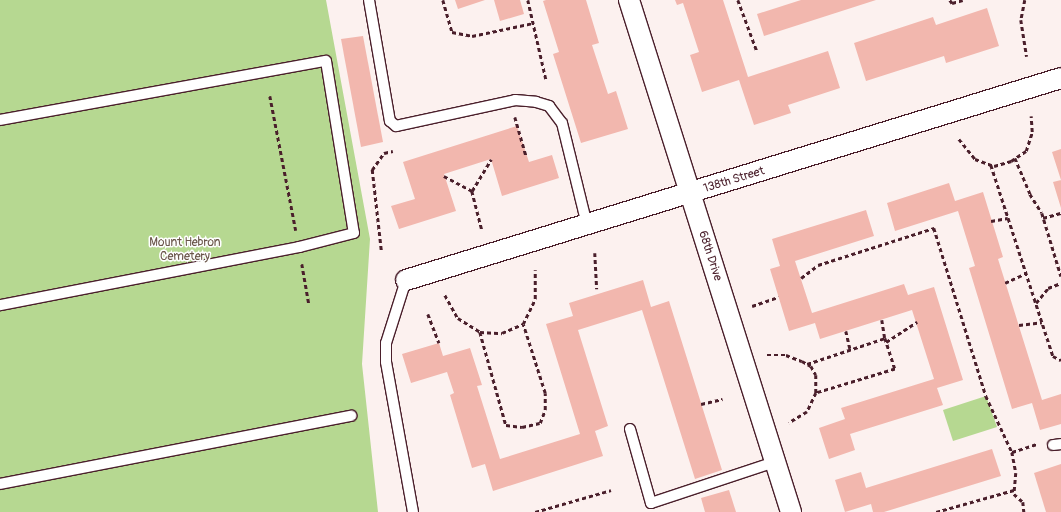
<!DOCTYPE html>
<style>
body{margin:0}
#map{position:relative;width:1061px;height:512px;overflow:hidden;background:#fcf1ef;font-family:Pangolin,sans-serif}
div>[style]{position:absolute}
.green>*{inset:0;background:#b6d891}
.building>*{inset:0;background:#f2b7ae}
.path>*{height:2.5px;margin-top:-1.25px;transform-origin:0;background:repeating-linear-gradient(90deg,#4a1f2b 0 4px,transparent 0 7px)}
.roads{filter:drop-shadow(1px 0 #4a1f2b) drop-shadow(-1px 0 #4a1f2b) drop-shadow(0 1px #4a1f2b) drop-shadow(0 -1px #4a1f2b)}
.lane>*{height:10px;margin:-5px;padding:0 5px;transform-origin:5px;border-radius:5px;background:#fff}
.street>*{height:20px;margin:-10px;padding:0 10px;transform-origin:10px;border-radius:10px;background:#fff}
span{translate:-50% -50%;white-space:nowrap;text-align:center;line-height:1.15;-webkit-text-stroke:3px #fff;paint-order:stroke}
.street-label{font-size:12px;color:#4a1f2b}
.park-label{font-size:12px;color:#6a564a}
</style>
<div id="map">
<div class="green">
<div style="clip-path:polygon(0 0,326px 0,370px 239px,362px 364px,378px 512px,0 512px)"></div>
<div style="clip-path:polygon(986px 396px,997px 427px,953px 441px,943px 410px)"></div>
</div>
<div class="building">
<div style="clip-path:polygon(455px 0,485px 0,458px 9px)"></div>
<div style="clip-path:polygon(494px 0,520px 0,524px 14px,500px 21px)"></div>
<div style="clip-path:polygon(546px 0,586px 0,599px 43px,592px 45px,608px 94px,616px 91px,628px 129px,581px 143px,553px 54px,559px 52px,543px 1px)"></div>
<div style="clip-path:polygon(675px 0,723px 0,748px 77px,828px 51px,840px 88px,788px 105px,791px 113px,754px 125px,739px 80px,702px 92px,690px 55px,699px 52px,683px 3px,677px 5px)"></div>
<div style="clip-path:polygon(801px 0,876px 0,764px 36px,757px 14px)"></div>
<div style="clip-path:polygon(987px 8px,999px 46px,946px 63px,944px 56px,866px 81px,854px 43px,933px 17px,936px 25px)"></div>
<div style="clip-path:polygon(363px 36px,383px 142px,361px 147px,341px 39px)"></div>
<div style="clip-path:polygon(517px 126px,529px 162px,552px 155px,559px 178px,502px 196px,491px 159px,444px 174px,456px 211px,399px 229px,391px 206px,415px 199px,403px 162px)"></div>
<div style="clip-path:polygon(1061px 149px,1061px 208px,1053px 182px,1061px 180px,1052px 152px)"></div>
<div style="clip-path:polygon(949px 183px,955px 201px,983px 192px,1003px 257px,998px 259px,1042px 400px,1061px 394px,1061px 424px,1040px 430px,1032px 403px,1012px 409px,969px 268px,975px 266px,958px 211px,895px 231px,887px 203px)"></div>
<div style="clip-path:polygon(866px 210px,874px 236px,795px 261px,812px 313px,904px 284px,908px 295px,934px 287px,963px 380px,937px 388px,943px 405px,850px 434px,855px 450px,829px 459px,819px 428px,845px 419px,841px 408px,934px 379px,912px 310px,820px 339px,815px 323px,789px 331px,770px 269px,780px 266px,772px 239px)"></div>
<div style="clip-path:polygon(643px 280px,651px 307px,669px 301px,722px 470px,695px 479px,642px 310px,578px 330px,608px 426px,595px 431px,603px 456px,493px 491px,485px 464px,472px 468px,450px 395px,454px 393px,447px 372px,411px 383px,402px 354px,439px 343px,443px 356px,470px 348px,482px 385px,477px 386px,500px 459px,580px 434px,546px 324px,573px 316px,569px 303px)"></div>
<div style="clip-path:polygon(992px 449px,1001px 476px,884px 512px,873px 512px,871px 504px,845px 512px,835px 480px,861px 472px,866px 488px)"></div>
<div style="clip-path:polygon(1061px 464px,1061px 512px,1046px 512px,1034px 473px)"></div>
<div style="clip-path:polygon(729px 490px,736px 512px,705px 512px,701px 498px)"></div>
</div>
<div class="path">
<div style="left:443px;top:0;width:33px;rotate:74deg"></div>
<div style="left:452px;top:32px;width:20px;rotate:11deg"></div>
<div style="left:472px;top:36px;width:62px;rotate:-12deg"></div>
<div style="left:528px;top:0;width:81px;rotate:77.2deg"></div>
<div style="left:738px;top:0;width:54px;rotate:69.6deg"></div>
<div style="left:950px;top:0;width:4px;rotate:56deg"></div>
<div style="left:952px;top:3px;width:11px;rotate:-15deg"></div>
<div style="left:1025px;top:0;width:20px;rotate:101deg"></div>
<div style="left:1021px;top:20px;width:37px;rotate:81deg"></div>
<div style="left:270px;top:96px;width:137px;rotate:79.1deg"></div>
<div style="left:515px;top:117px;width:40px;rotate:74deg"></div>
<div style="left:959px;top:139px;width:26px;rotate:51deg"></div>
<div style="left:975px;top:159px;width:20px;rotate:20deg"></div>
<div style="left:994px;top:166px;width:18px;rotate:-16deg"></div>
<div style="left:1011px;top:161px;width:18px;rotate:-34deg"></div>
<div style="left:1026px;top:151px;width:20px;rotate:-72deg"></div>
<div style="left:1032px;top:132px;width:16px;rotate:-94deg"></div>
<div style="left:1015px;top:158px;width:39px;rotate:67deg"></div>
<div style="left:1030px;top:194px;width:22px;rotate:58deg"></div>
<div style="left:1042px;top:213px;width:66px;rotate:73.2deg"></div>
<div style="left:991px;top:165px;width:201px;rotate:72deg"></div>
<div style="left:1053px;top:356px;width:9px;rotate:27deg"></div>
<div style="left:444px;top:176px;width:32px;rotate:28deg"></div>
<div style="left:472px;top:191px;width:40px;rotate:75.6deg"></div>
<div style="left:472px;top:191px;width:37px;rotate:-59deg"></div>
<div style="left:1043px;top:218px;width:19px;rotate:-16deg"></div>
<div style="left:991px;top:221px;width:17px;rotate:-10deg"></div>
<div style="left:381px;top:250px;width:81px;rotate:-96.4deg"></div>
<div style="left:372px;top:170px;width:21px;rotate:-55deg"></div>
<div style="left:384px;top:153px;width:9px;rotate:-13deg"></div>
<div style="left:595px;top:253px;width:36px;rotate:87deg"></div>
<div style="left:302px;top:264px;width:41px;rotate:80.1deg"></div>
<div style="left:801px;top:278px;width:21px;rotate:-37deg"></div>
<div style="left:818px;top:265px;width:122px;rotate:-17.7deg"></div>
<div style="left:934px;top:228px;width:176px;rotate:72.8deg"></div>
<div style="left:986px;top:396px;width:62px;rotate:65.1deg"></div>
<div style="left:1012px;top:452px;width:26px;rotate:-18deg"></div>
<div style="left:1005px;top:283px;width:23px;rotate:-25deg"></div>
<div style="left:445px;top:295px;width:26px;rotate:61deg"></div>
<div style="left:458px;top:318px;width:26px;rotate:32deg"></div>
<div style="left:480px;top:332px;width:97px;rotate:74.4deg"></div>
<div style="left:506px;top:425px;width:16px;rotate:7deg"></div>
<div style="left:522px;top:427px;width:18px;rotate:-13deg"></div>
<div style="left:540px;top:423px;width:14px;rotate:-69deg"></div>
<div style="left:545px;top:410px;width:17px;rotate:-90deg"></div>
<div style="left:545px;top:393px;width:72px;rotate:-107.7deg"></div>
<div style="left:523px;top:324px;width:28px;rotate:-64deg"></div>
<div style="left:535px;top:299px;width:29px;rotate:-90deg"></div>
<div style="left:1036px;top:303px;width:19px;rotate:-51deg"></div>
<div style="left:1048px;top:288px;width:14px;rotate:-21deg"></div>
<div style="left:752px;top:306px;width:28px;rotate:-19deg"></div>
<div style="left:428px;top:314px;width:31px;rotate:69deg"></div>
<div style="left:882px;top:320px;width:18px;rotate:81deg"></div>
<div style="left:1019px;top:325px;width:23px;rotate:-7deg"></div>
<div style="left:846px;top:331px;width:18px;rotate:77deg"></div>
<div style="left:480px;top:332px;width:22px;rotate:3deg"></div>
<div style="left:502px;top:333px;width:23px;rotate:-23deg"></div>
<div style="left:886px;top:342px;width:37px;rotate:-33deg"></div>
<div style="left:767px;top:355px;width:19px"></div>
<div style="left:786px;top:355px;width:17px;rotate:21deg"></div>
<div style="left:802px;top:361px;width:10px;rotate:29deg"></div>
<div style="left:811px;top:366px;width:10px;rotate:61deg"></div>
<div style="left:816px;top:375px;width:18px;rotate:90deg"></div>
<div style="left:816px;top:393px;width:21px;rotate:115deg"></div>
<div style="left:807px;top:412px;width:21px;rotate:149deg"></div>
<div style="left:807px;top:364px;width:82px;rotate:-18.4deg"></div>
<div style="left:885px;top:338px;width:33px;rotate:72deg"></div>
<div style="left:895px;top:369px;width:83px;rotate:163.1deg"></div>
<div style="left:701px;top:404px;width:22px;rotate:-13deg"></div>
<div style="left:1012px;top:452px;width:21px;rotate:79deg"></div>
<div style="left:1016px;top:473px;width:21px;rotate:95deg"></div>
<div style="left:1014px;top:494px;width:12px;rotate:42deg"></div>
<div style="left:1023px;top:502px;width:10px;rotate:84deg"></div>
<div style="left:535px;top:512px;width:79px;rotate:-16.1deg"></div>
<div style="left:936px;top:512px;width:81px;rotate:-15.8deg"></div>
</div>
<div class="roads">
<div class="lane">
<div style="left:369px;top:0;width:123px;rotate:80.2deg"></div>
<div style="left:390px;top:121px;width:8px;rotate:40deg"></div>
<div style="left:396px;top:126px;width:122px;rotate:-12.3deg"></div>
<div style="left:515px;top:100px;width:21px;rotate:5deg"></div>
<div style="left:536px;top:102px;width:14px;rotate:17deg"></div>
<div style="left:549px;top:106px;width:21px;rotate:53deg"></div>
<div style="left:562px;top:123px;width:105px;rotate:76.2deg"></div>
<div style="left:0;top:120px;width:331px;rotate:-10.3deg"></div>
<div style="left:326px;top:61px;width:174px;rotate:80.8deg"></div>
<div style="left:354px;top:233px;width:57px;rotate:165.7deg"></div>
<div style="left:299px;top:247px;width:305px;rotate:169deg"></div>
<div style="left:406px;top:280px;width:66px;rotate:107.6deg"></div>
<div style="left:386px;top:343px;width:19px;rotate:90deg"></div>
<div style="left:386px;top:362px;width:152px;rotate:79.8deg"></div>
<div style="left:630px;top:429px;width:77px;rotate:74.2deg"></div>
<div style="left:651px;top:503px;width:131px;rotate:-18.3deg"></div>
<div style="left:1053px;top:445px;width:8px;rotate:-7deg"></div>
<div style="left:0;top:484px;width:358px;rotate:-11deg"></div>
</div>
<div class="street">
<div style="left:629px;top:0;width:537px;rotate:72.44deg"></div>
<div style="left:406px;top:280px;width:685px;rotate:-17.14deg"></div>
</div>
</div>
<div class="street-label">
<span style="left:734px;top:180px;rotate:-17deg">138th Street</span>
<span style="left:710px;top:256px;rotate:72deg">68th Drive</span>
</div>
<div class="park-label">
<span style="left:185px;top:250px">Mount Hebron<br>Cemetery</span>
</div>
</div>
